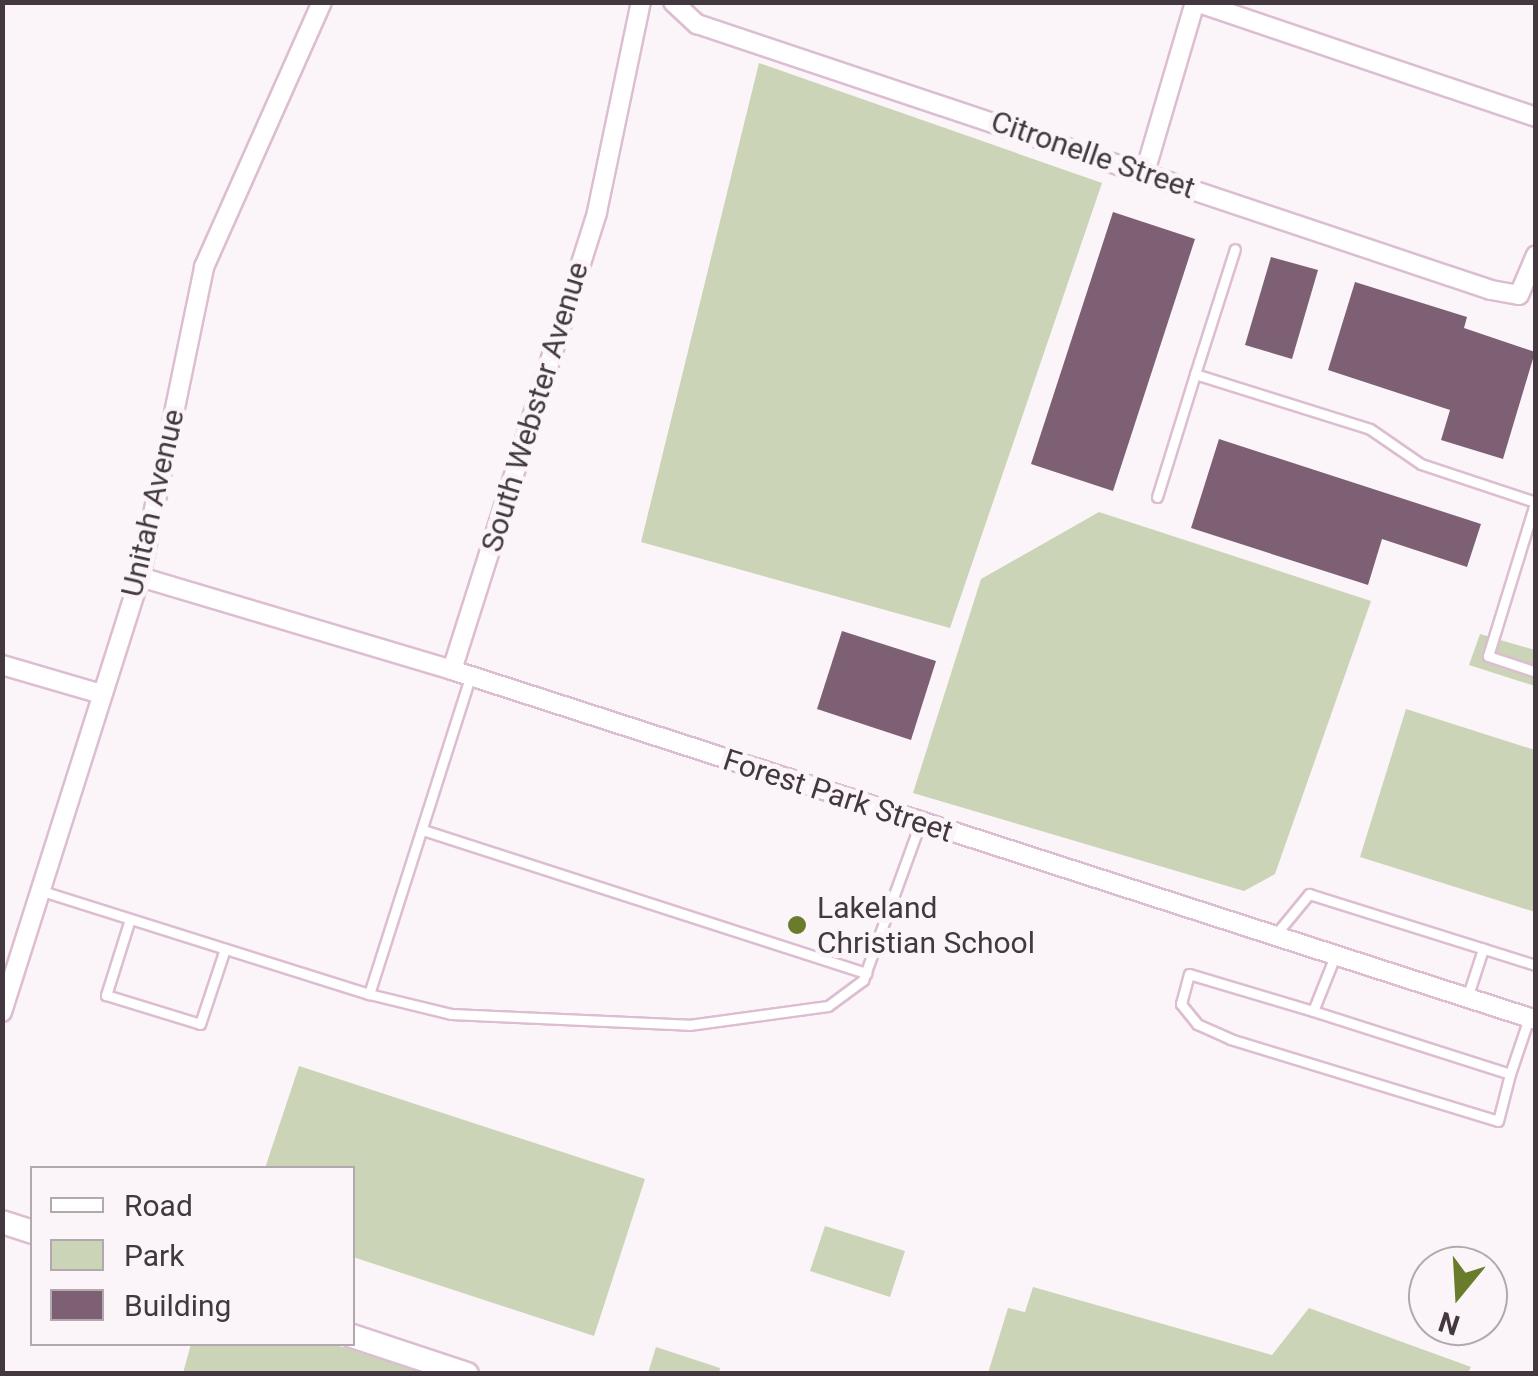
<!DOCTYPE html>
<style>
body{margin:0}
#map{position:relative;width:1538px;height:1376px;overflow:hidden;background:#fbf5f9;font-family:Roboto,sans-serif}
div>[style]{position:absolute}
.green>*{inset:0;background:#cbd4b7}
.building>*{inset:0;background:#7e6074}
.roads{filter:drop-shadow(2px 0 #dcbdd1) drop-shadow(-2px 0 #dcbdd1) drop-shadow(0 2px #dcbdd1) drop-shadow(0 -2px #dcbdd1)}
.service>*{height:9px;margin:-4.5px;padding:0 4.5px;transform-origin:4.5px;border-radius:4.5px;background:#fff}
.minor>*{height:18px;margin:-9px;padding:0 9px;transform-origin:9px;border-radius:9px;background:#fff}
.tertiary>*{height:22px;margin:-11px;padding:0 11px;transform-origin:11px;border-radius:11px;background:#fff}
.dots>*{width:28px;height:28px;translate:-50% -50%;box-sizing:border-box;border:5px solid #fbf5f9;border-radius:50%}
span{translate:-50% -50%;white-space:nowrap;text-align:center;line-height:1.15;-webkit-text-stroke:10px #fbf5f9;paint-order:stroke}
.street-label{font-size:30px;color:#443840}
.poi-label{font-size:30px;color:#443840}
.left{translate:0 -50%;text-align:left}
.frame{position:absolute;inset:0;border:5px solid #443840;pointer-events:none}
.legend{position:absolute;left:30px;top:1166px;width:325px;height:180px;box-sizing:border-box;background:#fbf5f9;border:2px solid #b2a9af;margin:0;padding:12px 18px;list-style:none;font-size:30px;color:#443840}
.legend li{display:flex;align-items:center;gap:20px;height:50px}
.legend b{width:50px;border:2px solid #b2a9af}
.north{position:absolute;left:1408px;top:1246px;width:100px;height:100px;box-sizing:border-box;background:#fbf5f9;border:2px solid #b2a9af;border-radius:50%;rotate:198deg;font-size:28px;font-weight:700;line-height:40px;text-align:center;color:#443840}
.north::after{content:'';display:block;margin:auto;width:35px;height:45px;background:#697c2c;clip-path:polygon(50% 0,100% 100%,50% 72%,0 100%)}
</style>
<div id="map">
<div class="green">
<div style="clip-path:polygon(759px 63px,1102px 183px,950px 628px,641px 542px)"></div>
<div style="clip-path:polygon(1099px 512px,1371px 601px,1275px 874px,1244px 891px,913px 793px,981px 579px)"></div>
<div style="clip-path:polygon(1480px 634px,1535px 650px,1535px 686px,1469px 665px)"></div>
<div style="clip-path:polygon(1406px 709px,1535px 750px,1535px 912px,1360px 857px)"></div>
<div style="clip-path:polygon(299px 1066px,645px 1179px,594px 1336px,353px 1257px,352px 1168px,265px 1168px)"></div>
<div style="clip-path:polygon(825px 1226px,905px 1251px,890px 1297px,810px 1271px)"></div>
<div style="clip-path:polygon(1033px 1287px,1272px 1355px,1309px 1308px,1471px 1367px,1467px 1374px,988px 1373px,1008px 1308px,1025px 1312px)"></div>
<div style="clip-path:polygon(191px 1344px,333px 1344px,425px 1373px,183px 1373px)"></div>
<div style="clip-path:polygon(656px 1347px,720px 1368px,719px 1373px,648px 1373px)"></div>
</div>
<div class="building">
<div style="clip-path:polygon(1113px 212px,1195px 239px,1113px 491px,1031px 464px)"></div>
<div style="clip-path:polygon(1271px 257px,1318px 270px,1292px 359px,1245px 345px)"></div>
<div style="clip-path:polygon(1355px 282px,1467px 317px,1464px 328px,1535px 352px,1503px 459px,1441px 440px,1450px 410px,1328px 370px)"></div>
<div style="clip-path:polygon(1219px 439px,1481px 524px,1467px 567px,1382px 539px,1368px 585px,1191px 528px)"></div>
<div style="clip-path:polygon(842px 631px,936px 661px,911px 740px,817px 709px)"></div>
</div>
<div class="roads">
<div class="service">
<div style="left:1195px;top:374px;width:131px;rotate:-72.3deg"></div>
<div style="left:1157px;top:497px;width:129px;rotate:-72.8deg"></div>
<div style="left:1195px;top:374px;width:183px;rotate:17.4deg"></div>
<div style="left:1370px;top:429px;width:62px;rotate:34.5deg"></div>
<div style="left:1421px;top:464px;width:120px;rotate:18.4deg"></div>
<div style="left:1536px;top:500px;width:163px;rotate:107.1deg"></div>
<div style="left:1488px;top:656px;width:51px;rotate:18.4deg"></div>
<div style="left:423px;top:830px;width:466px;rotate:17.9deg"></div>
<div style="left:42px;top:891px;width:343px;rotate:17.5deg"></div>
<div style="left:369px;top:994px;width:84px;rotate:13.7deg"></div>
<div style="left:451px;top:1014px;width:238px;rotate:2.6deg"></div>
<div style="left:689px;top:1025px;width:140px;rotate:-7.8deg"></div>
<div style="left:828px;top:1006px;width:44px;rotate:-36.6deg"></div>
<div style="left:863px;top:980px;width:167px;rotate:-70deg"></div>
<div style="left:130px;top:919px;width:80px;rotate:107.5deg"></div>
<div style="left:106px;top:995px;width:98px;rotate:17.1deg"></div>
<div style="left:200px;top:1024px;width:79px;rotate:-71.6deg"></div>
<div style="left:1276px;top:934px;width:52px;rotate:-50.5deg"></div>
<div style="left:1309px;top:894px;width:238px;rotate:17.4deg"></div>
<div style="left:1335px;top:956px;width:59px;rotate:111.8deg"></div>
<div style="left:1313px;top:1011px;width:207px;rotate:17.7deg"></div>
<div style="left:1510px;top:1074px;width:59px;rotate:-71.3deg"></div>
<div style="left:369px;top:994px;width:333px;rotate:-72.3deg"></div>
<div style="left:1467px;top:998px;width:52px;rotate:-71.9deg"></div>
<div style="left:1313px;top:1011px;width:129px;rotate:-163.4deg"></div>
<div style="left:1189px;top:974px;width:31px;rotate:105deg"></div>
<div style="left:1181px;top:1004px;width:26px;rotate:51deg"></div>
<div style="left:1197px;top:1024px;width:36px;rotate:24deg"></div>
<div style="left:1230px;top:1039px;width:280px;rotate:17deg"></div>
<div style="left:1498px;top:1121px;width:49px;rotate:-75.7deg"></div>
</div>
<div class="minor">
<div style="left:673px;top:2px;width:33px;rotate:43deg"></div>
<div style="left:697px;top:24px;width:837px;rotate:18.52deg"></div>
<div style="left:1491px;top:290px;width:28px;rotate:10deg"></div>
<div style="left:1519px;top:295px;width:43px;rotate:-67deg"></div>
<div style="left:1196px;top:2px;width:359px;rotate:18.7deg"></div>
<div style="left:1145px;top:172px;width:177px;rotate:-73.6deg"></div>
<div style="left:140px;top:577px;width:326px;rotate:16.6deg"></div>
<div style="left:452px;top:670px;width:1139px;rotate:17.89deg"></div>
<div style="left:2px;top:665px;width:103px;rotate:16.3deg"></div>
<div style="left:452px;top:670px;width:480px;rotate:-72.4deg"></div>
<div style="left:597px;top:212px;width:215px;rotate:-78.2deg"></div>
<div style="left:2px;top:1012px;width:456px;rotate:-72.4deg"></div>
<div style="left:140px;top:577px;width:317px;rotate:-78.3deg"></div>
<div style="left:204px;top:267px;width:290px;rotate:-66deg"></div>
</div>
<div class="tertiary">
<div style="left:2px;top:1222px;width:32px;rotate:18deg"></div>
<div style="left:352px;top:1336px;width:121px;rotate:18.3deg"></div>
</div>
</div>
<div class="dots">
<div style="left:797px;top:925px;background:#697c2c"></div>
</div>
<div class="street-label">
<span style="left:1093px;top:155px;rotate:19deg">Citronelle Street</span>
<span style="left:535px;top:407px;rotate:-73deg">South Webster Avenue</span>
<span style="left:153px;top:503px;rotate:-77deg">Unitah Avenue</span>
<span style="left:838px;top:796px;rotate:18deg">Forest Park Street</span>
</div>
<div class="poi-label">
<span class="left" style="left:817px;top:925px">Lakeland<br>Christian School</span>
</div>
<div class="frame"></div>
<ul class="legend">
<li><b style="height:12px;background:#fff"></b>Road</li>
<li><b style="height:28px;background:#cbd4b7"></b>Park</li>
<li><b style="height:28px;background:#7e6074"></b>Building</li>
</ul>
<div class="north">N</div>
</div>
